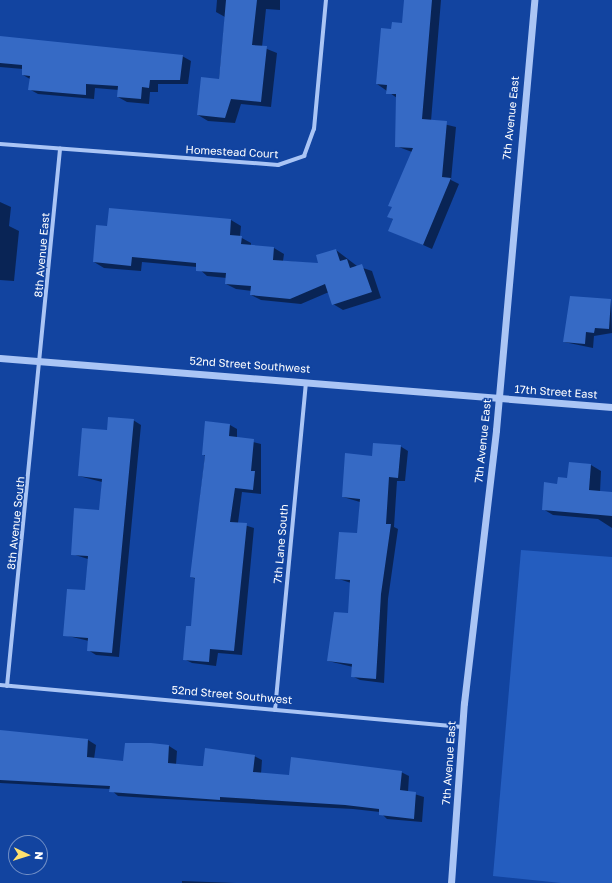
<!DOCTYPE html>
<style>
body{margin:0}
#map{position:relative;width:612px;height:883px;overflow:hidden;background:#1244a0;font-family:"Golos Text",sans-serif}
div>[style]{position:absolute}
.green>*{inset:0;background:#245dbf}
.shadow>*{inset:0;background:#0007}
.building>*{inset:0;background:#366ac5}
.minor>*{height:4px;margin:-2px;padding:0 2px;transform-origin:2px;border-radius:2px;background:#aac5f5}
.tertiary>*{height:7px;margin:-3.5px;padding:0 3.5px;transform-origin:3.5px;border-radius:3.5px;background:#aac5f5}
span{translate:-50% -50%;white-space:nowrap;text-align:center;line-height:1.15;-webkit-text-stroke:3px #1244a0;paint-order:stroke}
.street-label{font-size:11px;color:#fff}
.north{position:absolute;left:8px;top:835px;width:40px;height:40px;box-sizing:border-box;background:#1244a0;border:1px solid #718fc6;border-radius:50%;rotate:94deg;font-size:11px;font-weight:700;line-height:16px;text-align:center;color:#fff}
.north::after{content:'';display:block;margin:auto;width:14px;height:18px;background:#ffe16e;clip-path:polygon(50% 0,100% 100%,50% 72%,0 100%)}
</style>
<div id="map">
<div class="green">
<div style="clip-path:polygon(521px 550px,612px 557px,612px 883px,561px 883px,493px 876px)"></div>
</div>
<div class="shadow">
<div style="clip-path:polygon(217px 0,280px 0,280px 10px,266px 9px,262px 47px,277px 53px,271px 107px,241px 104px,235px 123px,208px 121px,198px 115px,219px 80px,225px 17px,216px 12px)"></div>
<div style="clip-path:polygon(405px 0,441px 0,431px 121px,456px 127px,451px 180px,459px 184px,432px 249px,390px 230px,394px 220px,389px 217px,412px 152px,396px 146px,397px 98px,377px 84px,392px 30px,403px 24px)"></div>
<div style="clip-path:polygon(0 38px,182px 56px,191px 61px,188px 84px,158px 84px,158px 92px,150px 92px,149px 104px,127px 102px,118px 97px,119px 90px,95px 88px,94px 99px,38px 94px,29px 89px,30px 79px,23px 75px,23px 69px,0 67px)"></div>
<div style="clip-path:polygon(0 202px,11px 207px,9px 226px,19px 231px,14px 281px,0 280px)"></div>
<div style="clip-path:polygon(231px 220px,241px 226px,240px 237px,251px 243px,251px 246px,274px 248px,284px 254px,283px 261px,320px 264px,336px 250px,357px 266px,372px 271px,381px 298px,343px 310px,333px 304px,329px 292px,301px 304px,261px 300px,251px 295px,252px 291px,236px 289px,226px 284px,227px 278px,207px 276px,197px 267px,142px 262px,141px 271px,104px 268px,94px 262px,108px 227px)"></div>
<div style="clip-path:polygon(611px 300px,612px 333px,594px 336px,593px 348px,564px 342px)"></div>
<div style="clip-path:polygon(133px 420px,141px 425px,119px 657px,96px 655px,88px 650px,89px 641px,64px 635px,86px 591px,88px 559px,72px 554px,100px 511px,102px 482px,79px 476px,108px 431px)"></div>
<div style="clip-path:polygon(230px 425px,237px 429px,237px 438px,261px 444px,261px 494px,242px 492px,238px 523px,254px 528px,242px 655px,218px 653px,216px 666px,192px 663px,184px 659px,192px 627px,196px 579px,191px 577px,205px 456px,203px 454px)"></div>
<div style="clip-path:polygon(400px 446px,408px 451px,405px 481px,397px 481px,394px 527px,398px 529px,388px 599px,384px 683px,360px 680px,352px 676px,353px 667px,328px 661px,349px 614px,351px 583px,336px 578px,358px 535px,360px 502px,343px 497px,373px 457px)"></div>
<div style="clip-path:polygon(570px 463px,591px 465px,601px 471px,600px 492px,612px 493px,612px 528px,598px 519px,553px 515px,543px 509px,558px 485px,568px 479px)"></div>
<div style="clip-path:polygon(0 731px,88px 740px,96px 745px,94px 759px,124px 762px,126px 744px,169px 746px,177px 751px,176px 765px,199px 767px,254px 756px,262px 760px,261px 774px,290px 776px,292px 759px,401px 772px,409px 776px,408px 792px,424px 797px,422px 822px,387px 819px,380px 812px,353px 809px,148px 798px,118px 796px,110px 789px,0 783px)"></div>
<div style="clip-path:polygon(182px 881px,236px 883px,182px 883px)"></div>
</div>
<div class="building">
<div style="clip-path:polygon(226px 0,257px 0,252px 45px,267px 46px,261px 102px,231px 99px,225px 118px,197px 115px,201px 77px,219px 79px)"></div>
<div style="clip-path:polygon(404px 0,432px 0,422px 119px,447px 121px,442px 177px,451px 178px,423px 245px,388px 231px,393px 219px,387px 217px,392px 207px,388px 206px,413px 148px,395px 147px,396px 94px,386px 94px,387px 85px,376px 84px,381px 28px,391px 29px,392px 22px,402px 23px)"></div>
<div style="clip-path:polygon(0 36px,183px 55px,180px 80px,150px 80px,149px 88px,142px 87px,141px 99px,117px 97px,118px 86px,86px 84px,86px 95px,28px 90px,30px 76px,22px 75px,22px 65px,0 63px)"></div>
<div style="clip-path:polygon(109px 208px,231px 219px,230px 235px,242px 236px,241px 244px,274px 247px,273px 260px,318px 263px,316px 255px,336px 249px,340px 261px,347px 259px,350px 268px,362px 264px,372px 292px,332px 305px,325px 284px,290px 299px,250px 295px,251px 286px,225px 284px,226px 273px,196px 271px,196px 263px,132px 257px,131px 266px,93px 262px,96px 225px,107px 226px)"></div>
<div style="clip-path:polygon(570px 296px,611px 299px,609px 329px,595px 328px,594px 333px,586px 332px,585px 344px,563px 342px)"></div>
<div style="clip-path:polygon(108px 417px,134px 419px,112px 653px,87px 651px,88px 638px,63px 636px,67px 589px,85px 590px,88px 556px,71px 555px,74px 508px,99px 510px,102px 479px,78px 476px,82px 428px,107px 430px)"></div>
<div style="clip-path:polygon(205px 421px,230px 424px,229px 436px,254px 439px,251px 471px,255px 471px,253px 490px,235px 488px,230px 522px,247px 523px,234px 651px,210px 649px,209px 662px,183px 660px,186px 626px,191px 626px,195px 578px,190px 577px,205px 455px,202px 455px)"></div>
<div style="clip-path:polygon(373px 443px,401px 445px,398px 478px,389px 477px,386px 524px,391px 524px,381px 594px,376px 679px,351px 677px,352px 664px,327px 661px,334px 612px,348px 613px,350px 580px,335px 579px,339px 532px,357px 533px,360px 499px,342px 497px,345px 453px,372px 456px)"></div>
<div style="clip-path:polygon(569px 462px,591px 464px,589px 490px,612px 492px,612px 516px,542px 510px,544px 482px,557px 484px,558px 477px,567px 478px)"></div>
<div style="clip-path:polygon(0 730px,88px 739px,87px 757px,123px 761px,125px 743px,151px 743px,169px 745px,168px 763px,199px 766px,203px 766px,205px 748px,255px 755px,253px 772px,289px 775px,291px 757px,402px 771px,400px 790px,416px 792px,414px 819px,379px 815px,379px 809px,345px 805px,220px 797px,220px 800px,109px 792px,110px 786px,0 780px)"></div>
</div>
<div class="minor">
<div style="left:0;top:144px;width:279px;rotate:4.3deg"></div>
<div style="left:278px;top:165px;width:28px;rotate:-19deg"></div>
<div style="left:304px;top:156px;width:29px;rotate:-70deg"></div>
<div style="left:314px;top:129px;width:130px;rotate:-84.7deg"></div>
<div style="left:0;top:685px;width:464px;rotate:5.2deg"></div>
<div style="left:7px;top:686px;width:540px;rotate:-84.36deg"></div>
<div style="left:275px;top:710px;width:329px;rotate:-84.6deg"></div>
</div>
<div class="tertiary">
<div style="left:0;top:358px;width:614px;rotate:4.58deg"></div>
<div style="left:451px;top:883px;width:180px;rotate:-85.9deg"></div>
<div style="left:464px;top:703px;width:275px;rotate:-83.3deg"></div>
<div style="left:496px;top:430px;width:432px;rotate:-84.9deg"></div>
</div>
<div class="street-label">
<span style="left:511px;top:118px;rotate:-84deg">7th Avenue East</span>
<span style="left:232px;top:152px;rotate:3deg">Homestead Court</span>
<span style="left:42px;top:255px;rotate:-85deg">8th Avenue East</span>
<span style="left:250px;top:365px;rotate:4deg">52nd Street Southwest</span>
<span style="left:556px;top:392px;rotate:4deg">17th Street East</span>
<span style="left:483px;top:441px;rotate:-84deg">7th Avenue East</span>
<span style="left:16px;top:523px;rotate:-84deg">8th Avenue South</span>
<span style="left:281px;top:544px;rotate:-85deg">7th Lane South</span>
<span style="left:232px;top:695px;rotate:5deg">52nd Street Southwest</span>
<span style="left:449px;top:763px;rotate:-86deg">7th Avenue East</span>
</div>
<div class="north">N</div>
</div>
